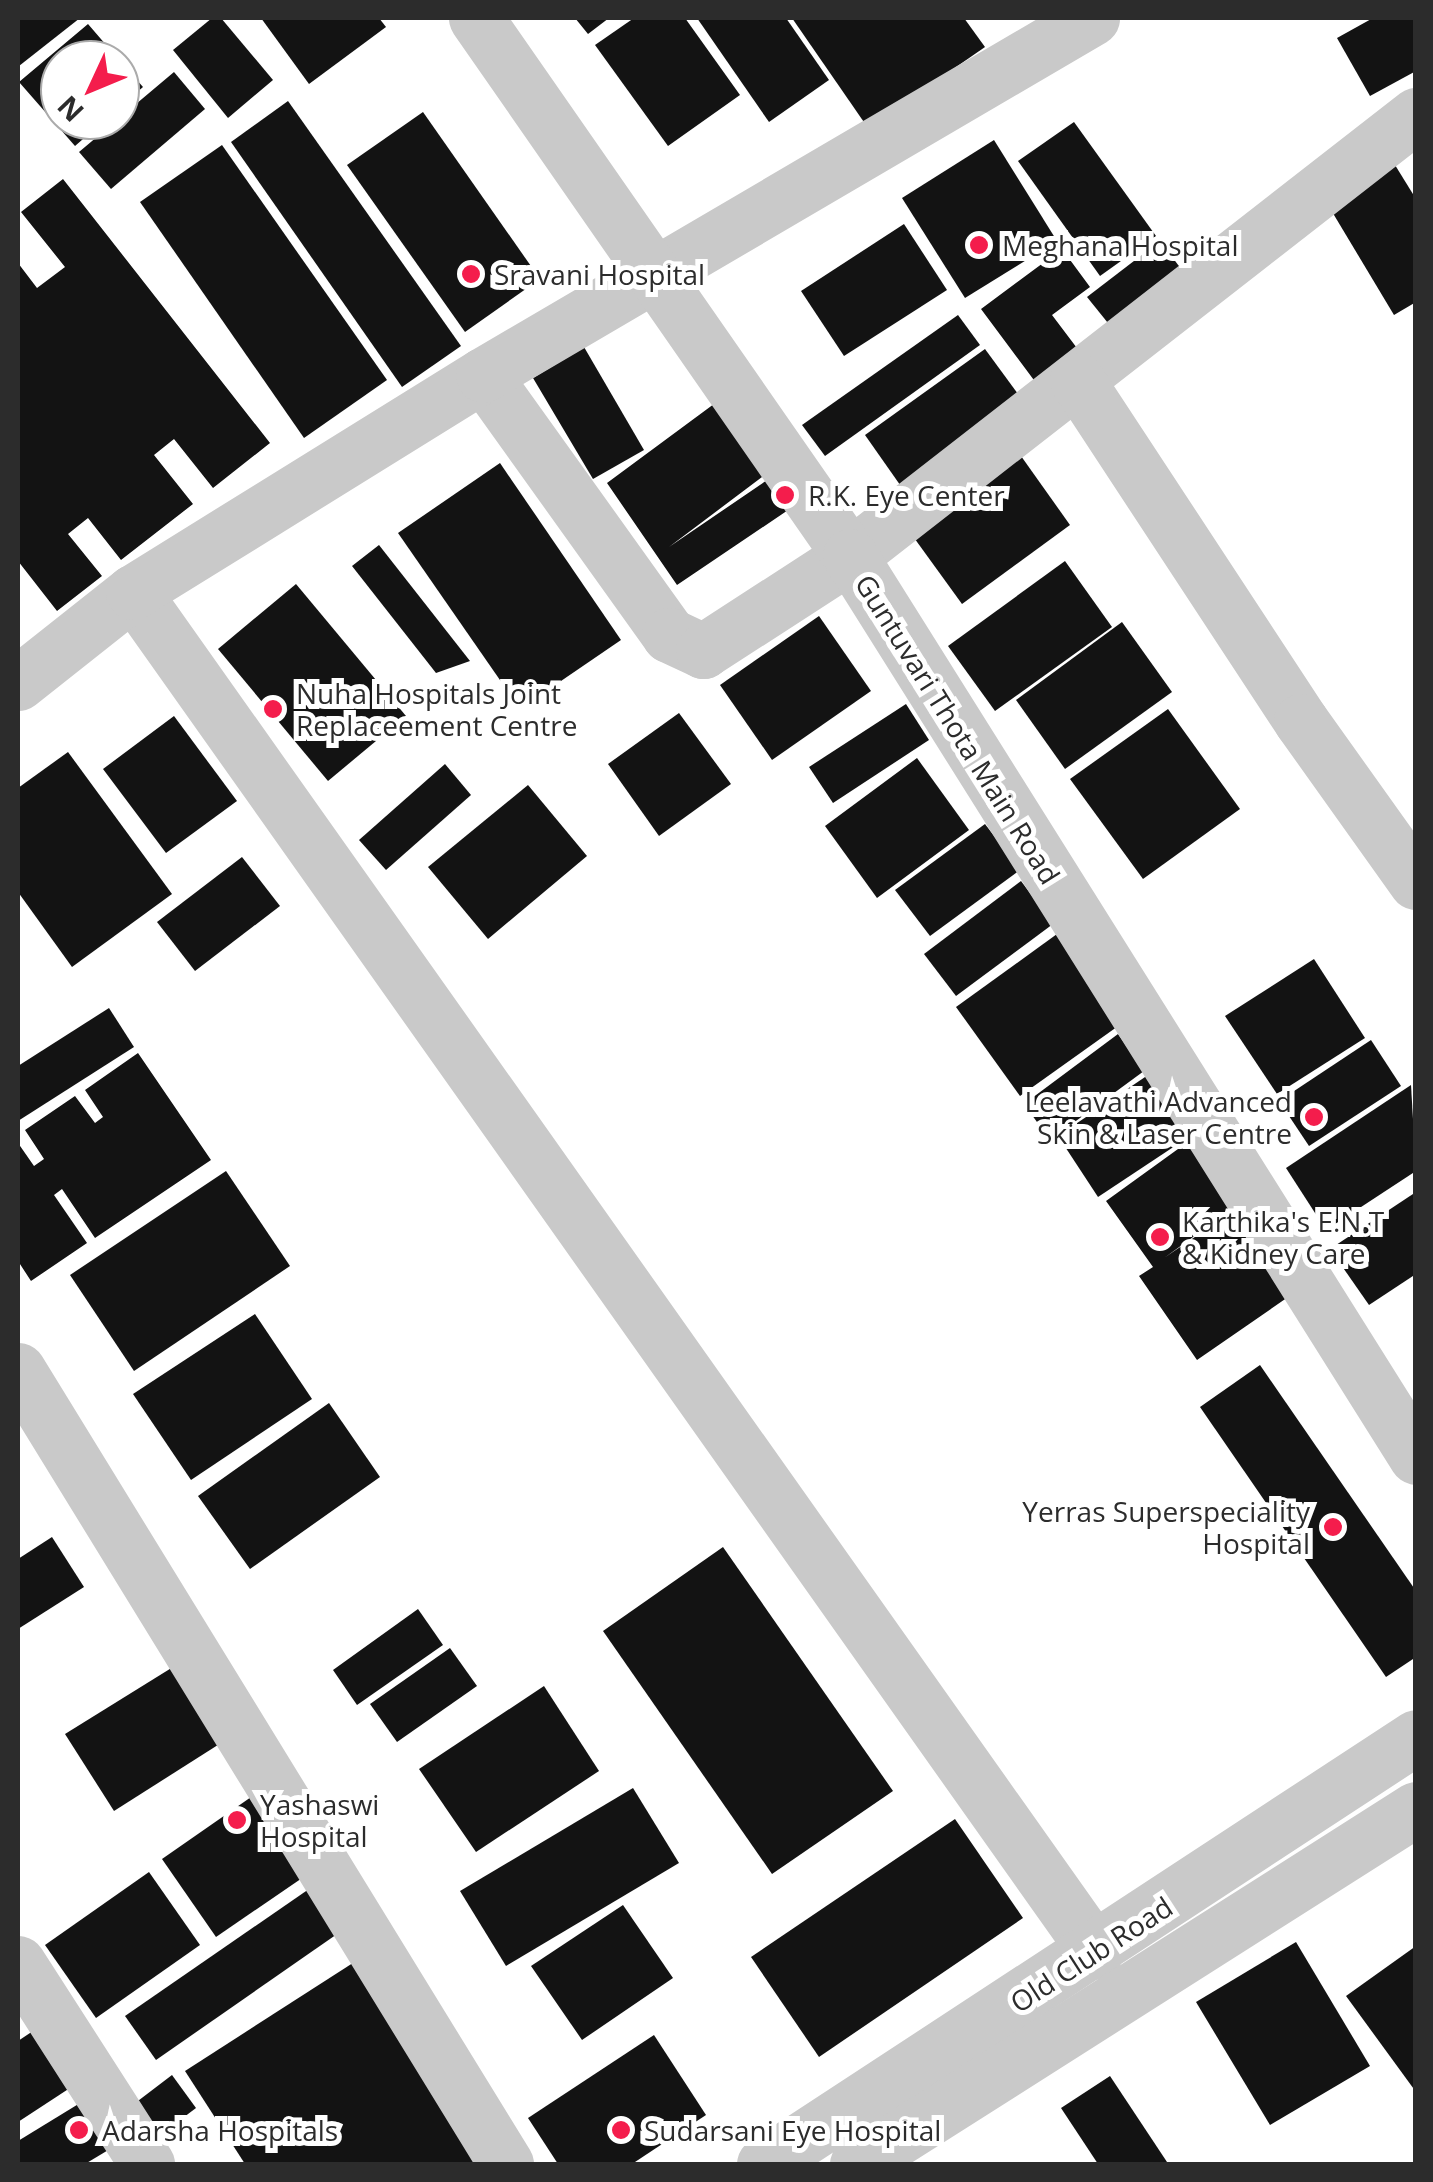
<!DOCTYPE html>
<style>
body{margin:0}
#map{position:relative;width:1433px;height:2182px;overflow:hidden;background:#fff;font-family:"Open Sans",sans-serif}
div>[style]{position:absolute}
.building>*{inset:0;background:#131313}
.minor>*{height:55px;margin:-27.5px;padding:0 27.5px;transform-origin:27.5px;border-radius:27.5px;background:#c9c9c9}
.tertiary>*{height:55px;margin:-27.5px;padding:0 27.5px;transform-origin:27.5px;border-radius:27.5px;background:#c9c9c9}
.dots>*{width:28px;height:28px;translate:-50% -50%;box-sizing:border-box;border:5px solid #fff;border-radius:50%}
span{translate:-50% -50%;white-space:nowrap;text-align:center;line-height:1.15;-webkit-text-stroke:10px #fff;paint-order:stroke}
.poi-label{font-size:28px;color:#2c2c2c}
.left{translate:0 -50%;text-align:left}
.right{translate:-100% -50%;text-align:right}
.street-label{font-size:28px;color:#2c2c2c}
.frame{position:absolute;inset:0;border:20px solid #2c2c2c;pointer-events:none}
.north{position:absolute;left:40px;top:40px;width:100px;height:100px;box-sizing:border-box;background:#fff;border:2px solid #ababab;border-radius:50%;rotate:226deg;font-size:28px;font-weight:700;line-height:40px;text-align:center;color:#2c2c2c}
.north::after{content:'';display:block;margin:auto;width:35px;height:45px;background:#f41d4c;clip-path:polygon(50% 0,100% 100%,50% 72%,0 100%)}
</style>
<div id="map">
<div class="building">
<div style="clip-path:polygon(18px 18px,80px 18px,19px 66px)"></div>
<div style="clip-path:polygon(212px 18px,221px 18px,273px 80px,228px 118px,173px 50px)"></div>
<div style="clip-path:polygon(261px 18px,379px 18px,386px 27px,309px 84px)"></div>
<div style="clip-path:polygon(575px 18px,609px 18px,588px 34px)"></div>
<div style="clip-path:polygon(634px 18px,685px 18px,740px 95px,668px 146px,595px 45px)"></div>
<div style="clip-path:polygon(697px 18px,786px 18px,829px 80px,769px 122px)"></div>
<div style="clip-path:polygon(792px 18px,964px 18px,985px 47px,868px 128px)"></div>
<div style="clip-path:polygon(1373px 18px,1416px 18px,1416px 71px,1370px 96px,1337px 38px)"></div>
<div style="clip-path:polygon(88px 24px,119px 60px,60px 60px,60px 120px,105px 120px,75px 146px,19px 82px)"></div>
<div style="clip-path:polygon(120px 61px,143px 87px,120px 107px)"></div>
<div style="clip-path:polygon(174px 72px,205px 109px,111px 189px,79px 152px)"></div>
<div style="clip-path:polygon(288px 101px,461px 346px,402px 387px,231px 142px)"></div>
<div style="clip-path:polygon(423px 112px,540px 279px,465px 332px,347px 165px)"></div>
<div style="clip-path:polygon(1074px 122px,1156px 236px,1100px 276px,1018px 161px)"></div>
<div style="clip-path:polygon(994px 140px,1057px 241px,965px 298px,902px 198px)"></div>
<div style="clip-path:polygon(222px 145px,387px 380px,304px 438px,140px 202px)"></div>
<div style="clip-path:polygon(1395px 165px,1416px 199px,1416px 302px,1394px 315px,1328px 205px)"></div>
<div style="clip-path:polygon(63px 179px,270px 443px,213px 488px,174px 439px,154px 455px,193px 504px,121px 560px,88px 518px,68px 534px,102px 576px,57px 611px,18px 561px,18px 263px,37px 288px,65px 267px,21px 212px)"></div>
<div style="clip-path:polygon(904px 224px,947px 290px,844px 356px,801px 291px)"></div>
<div style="clip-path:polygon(1160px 241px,1188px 278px,1116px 333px,1087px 297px)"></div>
<div style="clip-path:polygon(1062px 249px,1090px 287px,1052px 315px,1089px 364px,1045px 395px,981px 309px)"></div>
<div style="clip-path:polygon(958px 315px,980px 345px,825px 456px,802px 425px)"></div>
<div style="clip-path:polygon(584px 347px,644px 450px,593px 479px,533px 378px)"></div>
<div style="clip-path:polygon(985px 349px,1026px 405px,905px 492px,865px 435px)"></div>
<div style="clip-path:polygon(718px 401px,770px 471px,669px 547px,779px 472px,800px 502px,677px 585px,607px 483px)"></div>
<div style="clip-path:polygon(1021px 456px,1070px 525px,962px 604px,912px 535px)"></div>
<div style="clip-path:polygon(500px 463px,621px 640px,520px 709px,398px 533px)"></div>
<div style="clip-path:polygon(379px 545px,470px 661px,436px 673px,352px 566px)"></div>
<div style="clip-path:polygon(1065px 561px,1112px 627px,995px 711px,948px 646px)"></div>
<div style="clip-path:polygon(296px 584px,406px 716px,328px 781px,218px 649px)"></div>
<div style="clip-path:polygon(819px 616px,871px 691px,772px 760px,720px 685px)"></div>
<div style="clip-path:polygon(1122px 622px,1172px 692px,1065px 769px,1016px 700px)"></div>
<div style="clip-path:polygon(906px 704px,929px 740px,833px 803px,809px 767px)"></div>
<div style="clip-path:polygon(1168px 709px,1240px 809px,1143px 879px,1070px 779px)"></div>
<div style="clip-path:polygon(679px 713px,731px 784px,659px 836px,608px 764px)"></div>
<div style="clip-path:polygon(174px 716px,237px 801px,166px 853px,103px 769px)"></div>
<div style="clip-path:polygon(68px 752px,172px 894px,72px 967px,18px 892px,18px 788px)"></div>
<div style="clip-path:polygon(917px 758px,969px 830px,877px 898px,825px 826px)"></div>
<div style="clip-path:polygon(445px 764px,471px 795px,386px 870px,359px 840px)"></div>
<div style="clip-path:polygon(528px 785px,587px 856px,488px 939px,428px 867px)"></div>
<div style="clip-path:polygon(985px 824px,1020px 870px,930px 936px,895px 890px)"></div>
<div style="clip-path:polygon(242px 857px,280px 906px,195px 971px,157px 922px)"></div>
<div style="clip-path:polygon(1021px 881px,1053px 924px,956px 996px,924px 954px)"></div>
<div style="clip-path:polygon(1057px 934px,1121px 1024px,1020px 1096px,956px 1007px)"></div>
<div style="clip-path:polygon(1314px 959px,1365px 1038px,1277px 1094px,1225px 1016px)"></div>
<div style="clip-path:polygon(109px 1008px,134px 1047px,18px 1121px,18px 1066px)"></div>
<div style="clip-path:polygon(1118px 1034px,1144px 1071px,1050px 1140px,1024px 1104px)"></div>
<div style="clip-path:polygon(1371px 1040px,1401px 1086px,1309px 1146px,1279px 1101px)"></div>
<div style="clip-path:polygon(138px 1053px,211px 1160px,95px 1238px,62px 1189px,54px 1195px,87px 1243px,31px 1281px,18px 1261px,18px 1143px,34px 1166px,44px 1159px,25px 1130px,75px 1096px,95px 1123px,103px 1117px,85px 1090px)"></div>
<div style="clip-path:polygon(1148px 1075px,1190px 1136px,1098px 1197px,1058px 1136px)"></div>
<div style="clip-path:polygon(1411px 1085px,1416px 1171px,1326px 1230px,1286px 1168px)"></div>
<div style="clip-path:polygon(1196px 1136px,1243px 1201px,1164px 1258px,1233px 1211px,1291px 1295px,1197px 1360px,1139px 1276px,1153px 1267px,1106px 1201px)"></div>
<div style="clip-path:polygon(226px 1171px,290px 1266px,134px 1371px,70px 1275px)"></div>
<div style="clip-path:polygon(1416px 1192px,1416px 1274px,1369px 1305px,1330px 1249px)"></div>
<div style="clip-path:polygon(255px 1314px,312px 1399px,191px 1480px,133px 1394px)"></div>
<div style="clip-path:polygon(1260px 1365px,1416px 1591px,1416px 1657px,1386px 1677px,1200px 1407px)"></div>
<div style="clip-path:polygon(329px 1403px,380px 1477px,250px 1569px,198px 1496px)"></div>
<div style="clip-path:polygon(52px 1537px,84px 1587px,18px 1629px,18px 1559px)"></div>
<div style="clip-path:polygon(723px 1547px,893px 1791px,772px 1874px,603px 1631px)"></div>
<div style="clip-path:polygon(418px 1609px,443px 1645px,357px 1705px,333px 1670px)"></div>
<div style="clip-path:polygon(450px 1648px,477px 1686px,397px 1742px,370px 1704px)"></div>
<div style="clip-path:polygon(173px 1667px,221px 1743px,114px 1811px,65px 1734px)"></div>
<div style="clip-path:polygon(544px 1686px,599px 1771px,476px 1852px,419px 1769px)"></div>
<div style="clip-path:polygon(633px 1788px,679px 1863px,506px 1966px,460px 1891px)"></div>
<div style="clip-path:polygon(254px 1795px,308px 1874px,216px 1937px,162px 1859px)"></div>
<div style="clip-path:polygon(955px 1819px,1023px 1918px,819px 2057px,751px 1957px)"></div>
<div style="clip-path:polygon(149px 1872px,200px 1945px,96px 2018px,45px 1945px)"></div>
<div style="clip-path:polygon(309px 1889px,340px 1932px,156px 2060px,125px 2016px)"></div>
<div style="clip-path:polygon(623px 1905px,673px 1978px,582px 2040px,531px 1966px)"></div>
<div style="clip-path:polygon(1296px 1942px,1370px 2066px,1270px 2125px,1196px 2002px)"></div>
<div style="clip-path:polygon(1416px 1946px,1416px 2092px,1346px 1996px)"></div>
<div style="clip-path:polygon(356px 1961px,488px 2164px,245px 2164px,185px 2071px)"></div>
<div style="clip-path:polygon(36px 2029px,73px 2086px,18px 2122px,18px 2041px)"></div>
<div style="clip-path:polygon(654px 2035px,706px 2115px,632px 2164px,558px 2164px,528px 2118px)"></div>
<div style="clip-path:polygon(172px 2075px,196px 2108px,155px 2139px,130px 2107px)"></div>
<div style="clip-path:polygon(1110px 2076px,1167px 2162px,1163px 2164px,1098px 2164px,1061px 2108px)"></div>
<div style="clip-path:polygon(85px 2100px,115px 2146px,85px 2164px,18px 2164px,18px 2141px)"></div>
</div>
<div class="minor">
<div style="left:483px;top:375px;width:320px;rotate:54.4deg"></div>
<div style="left:669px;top:635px;width:38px;rotate:25deg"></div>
<div style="left:703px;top:651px;width:175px;rotate:-32.9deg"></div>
<div style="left:850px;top:556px;width:718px;rotate:-37.92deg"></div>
<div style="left:1077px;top:380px;width:408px;rotate:56.7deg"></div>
<div style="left:1301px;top:721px;width:198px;rotate:54.5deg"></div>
<div style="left:133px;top:592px;width:1666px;rotate:54.7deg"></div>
<div style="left:18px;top:683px;width:147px;rotate:-38.4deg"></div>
<div style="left:133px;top:592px;width:412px;rotate:-31.8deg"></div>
<div style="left:483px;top:375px;width:706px;rotate:-30.38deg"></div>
<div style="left:18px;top:1370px;width:932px;rotate:58.42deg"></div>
<div style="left:18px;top:1963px;width:239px;rotate:57.3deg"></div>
</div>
<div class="tertiary">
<div style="left:476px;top:18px;width:655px;rotate:55.19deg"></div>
<div style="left:850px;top:556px;width:1064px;rotate:57.86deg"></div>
<div style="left:764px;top:2164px;width:779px;rotate:-33.22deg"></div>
<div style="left:857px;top:2164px;width:662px;rotate:-32.42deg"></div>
</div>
<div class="dots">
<div style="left:979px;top:245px;background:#f41d4c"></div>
<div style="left:471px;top:274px;background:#f41d4c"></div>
<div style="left:785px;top:495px;background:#f41d4c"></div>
<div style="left:273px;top:709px;background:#f41d4c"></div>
<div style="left:1314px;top:1117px;background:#f41d4c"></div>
<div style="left:1160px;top:1237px;background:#f41d4c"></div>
<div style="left:1333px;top:1527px;background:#f41d4c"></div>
<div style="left:237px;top:1820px;background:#f41d4c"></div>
<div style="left:79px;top:2130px;background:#f41d4c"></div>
<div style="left:621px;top:2130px;background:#f41d4c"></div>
</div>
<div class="poi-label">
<span class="left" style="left:1002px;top:245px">Meghana Hospital</span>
<span class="left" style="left:494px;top:274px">Sravani Hospital</span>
<span class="left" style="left:808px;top:495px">R.K. Eye Center</span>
<span class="left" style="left:296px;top:709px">Nuha Hospitals Joint<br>Replaceement Centre</span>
<span class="right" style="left:1292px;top:1117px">Leelavathi Advanced<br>Skin &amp; Laser Centre</span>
<span class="left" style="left:1182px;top:1237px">Karthika's E.N.T<br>&amp; Kidney Care</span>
<span class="right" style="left:1310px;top:1527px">Yerras Superspeciality<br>Hospital</span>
<span class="left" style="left:260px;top:1820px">Yashaswi<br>Hospital</span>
<span class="left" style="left:102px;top:2130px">Adarsha Hospitals</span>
<span class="left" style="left:644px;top:2130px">Sudarsani Eye Hospital</span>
</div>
<div class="street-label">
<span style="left:958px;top:729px;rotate:58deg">Guntuvari Thota Main Road</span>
<span style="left:1091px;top:1954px;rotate:-33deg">Old Club Road</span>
</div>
<div class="frame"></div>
<div class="north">N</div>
</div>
